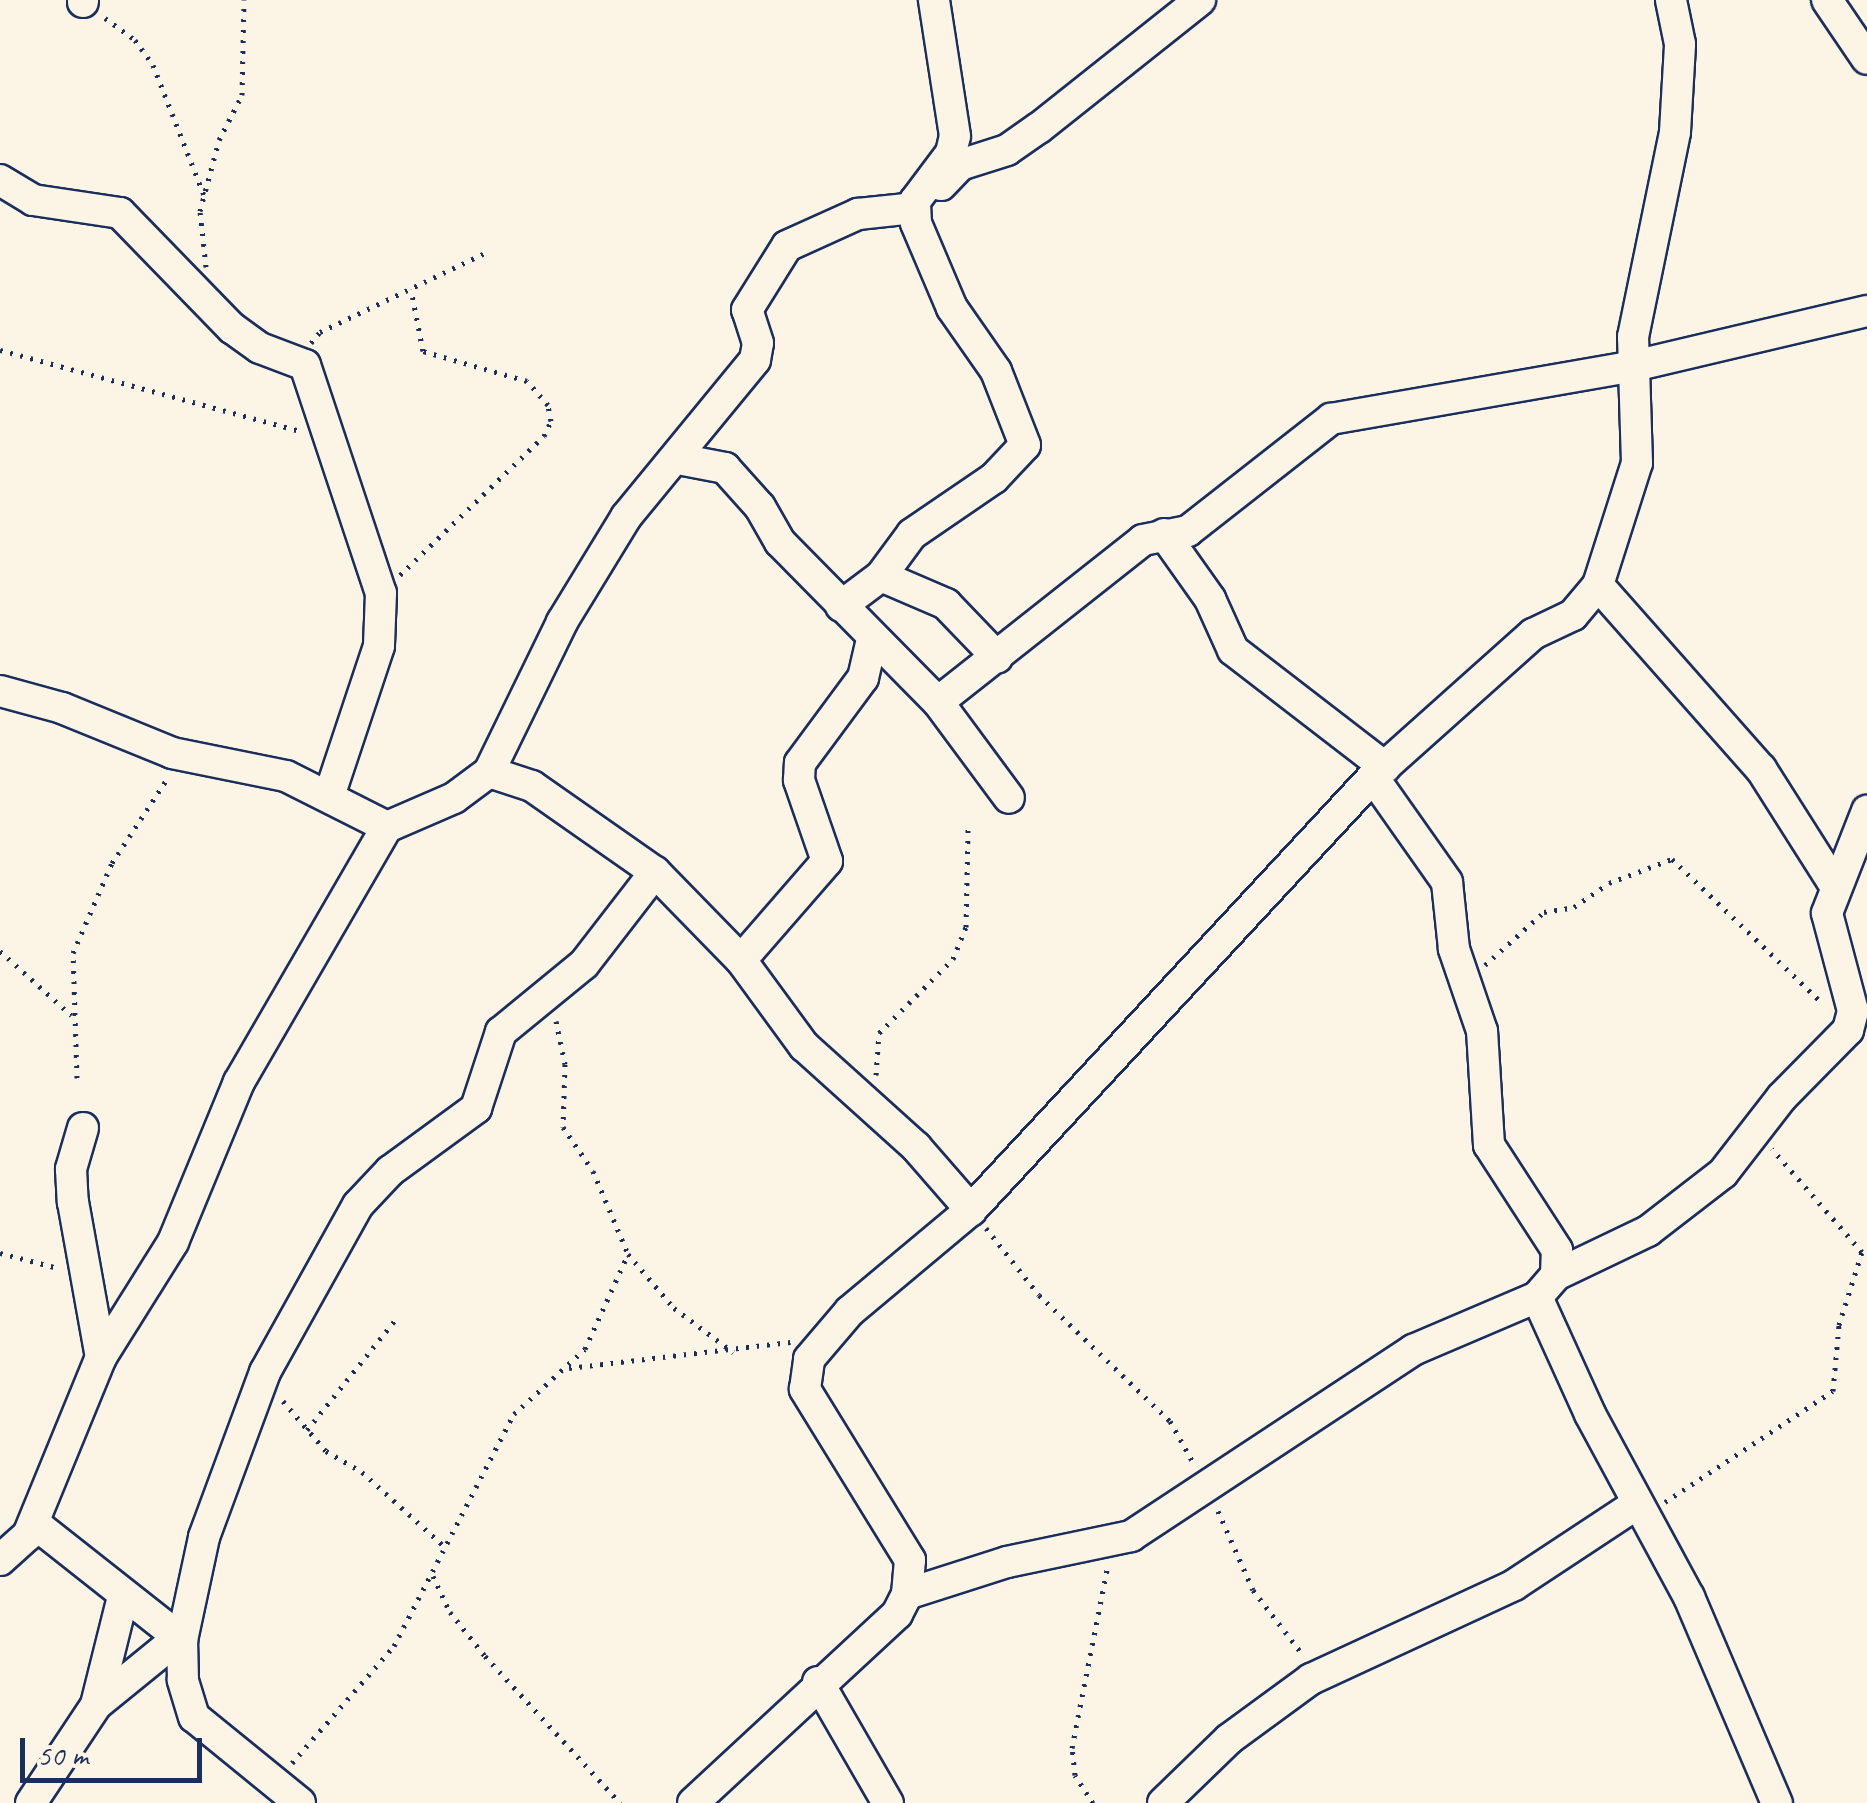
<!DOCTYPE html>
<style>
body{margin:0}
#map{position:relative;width:1867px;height:1803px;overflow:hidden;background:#fcf5e5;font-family:Caveat,sans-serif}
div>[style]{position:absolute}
.path>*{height:5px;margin-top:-2.5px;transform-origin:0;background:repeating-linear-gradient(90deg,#1b2f5e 0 2.5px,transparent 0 10.5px)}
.roads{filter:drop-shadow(2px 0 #1b2f5e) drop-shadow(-2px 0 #1b2f5e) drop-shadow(0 2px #1b2f5e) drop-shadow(0 -2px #1b2f5e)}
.street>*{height:30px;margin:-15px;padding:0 15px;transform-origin:15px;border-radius:15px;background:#fcf5e5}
span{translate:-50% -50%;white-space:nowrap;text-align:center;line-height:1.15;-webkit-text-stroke:8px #fcf5e5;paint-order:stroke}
.scale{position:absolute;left:20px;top:1738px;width:182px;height:45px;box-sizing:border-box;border:5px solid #1b2f5e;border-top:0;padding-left:12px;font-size:30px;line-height:35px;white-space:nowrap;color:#1b2f5e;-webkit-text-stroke:8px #fcf5e5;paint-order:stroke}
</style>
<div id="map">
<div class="path">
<div style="left:105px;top:18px;width:37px;rotate:36deg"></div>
<div style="left:135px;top:40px;width:31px;rotate:54deg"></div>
<div style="left:153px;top:65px;width:140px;rotate:68.6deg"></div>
<div style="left:206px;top:267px;width:56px;rotate:-96.1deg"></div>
<div style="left:200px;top:211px;width:73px;rotate:-75deg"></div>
<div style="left:219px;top:140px;width:51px;rotate:-62.9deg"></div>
<div style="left:242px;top:95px;width:95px;rotate:-88.8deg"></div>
<div style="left:311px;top:343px;width:14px;rotate:-51deg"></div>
<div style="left:320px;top:332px;width:187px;rotate:-25.6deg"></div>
<div style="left:0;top:350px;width:312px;rotate:15.1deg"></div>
<div style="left:400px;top:575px;width:200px;rotate:-44deg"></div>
<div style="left:544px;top:436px;width:17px;rotate:-65deg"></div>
<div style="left:551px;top:421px;width:16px;rotate:-101deg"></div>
<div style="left:548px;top:405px;width:32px;rotate:-131deg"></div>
<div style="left:527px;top:381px;width:108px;rotate:-163.9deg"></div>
<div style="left:423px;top:351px;width:63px;rotate:-101deg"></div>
<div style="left:0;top:951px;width:96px;rotate:42deg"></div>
<div style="left:1485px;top:965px;width:79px;rotate:-41.9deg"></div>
<div style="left:1544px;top:912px;width:30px;rotate:-9deg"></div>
<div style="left:1574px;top:907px;width:42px;rotate:-34.4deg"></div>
<div style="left:1609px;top:883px;width:67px;rotate:-20.9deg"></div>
<div style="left:1672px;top:859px;width:208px;rotate:43.8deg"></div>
<div style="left:556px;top:1021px;width:44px;rotate:78.2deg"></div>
<div style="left:565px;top:1064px;width:63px;rotate:91.8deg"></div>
<div style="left:563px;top:1127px;width:53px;rotate:55.7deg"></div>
<div style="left:593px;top:1171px;width:90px;rotate:67.1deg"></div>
<div style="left:628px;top:1254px;width:71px;rotate:49.6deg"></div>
<div style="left:674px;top:1308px;width:74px;rotate:36.7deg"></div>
<div style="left:876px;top:1075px;width:42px;rotate:-85.9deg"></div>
<div style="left:879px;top:1033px;width:105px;rotate:-45deg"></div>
<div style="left:953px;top:959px;width:35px;rotate:-68deg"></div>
<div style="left:966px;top:927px;width:98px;rotate:-88.8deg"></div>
<div style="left:77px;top:1078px;width:125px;rotate:-91.8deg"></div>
<div style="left:73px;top:953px;width:98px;rotate:-66.6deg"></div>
<div style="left:112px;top:863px;width:100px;rotate:-56.8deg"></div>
<div style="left:986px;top:1228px;width:85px;rotate:51.7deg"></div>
<div style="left:1039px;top:1295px;width:182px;rotate:43.9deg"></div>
<div style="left:1170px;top:1421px;width:51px;rotate:60.9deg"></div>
<div style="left:0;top:1253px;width:60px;rotate:14.5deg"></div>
<div style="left:569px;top:1368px;width:223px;rotate:-6.7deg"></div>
<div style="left:283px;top:1401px;width:66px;rotate:49.3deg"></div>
<div style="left:326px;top:1451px;width:42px;rotate:30.3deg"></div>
<div style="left:362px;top:1472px;width:110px;rotate:42.1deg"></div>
<div style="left:307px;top:1430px;width:141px;rotate:-51.3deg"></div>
<div style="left:1665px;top:1502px;width:201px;rotate:-33.5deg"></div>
<div style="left:1833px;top:1391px;width:66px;rotate:-84.8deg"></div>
<div style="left:1839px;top:1325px;width:77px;rotate:-72.5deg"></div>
<div style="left:1862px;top:1252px;width:137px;rotate:-131.1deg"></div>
<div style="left:1218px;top:1511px;width:86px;rotate:66.1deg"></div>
<div style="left:1253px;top:1590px;width:82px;rotate:52.4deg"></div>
<div style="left:433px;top:1576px;width:40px;rotate:65deg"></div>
<div style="left:450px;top:1612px;width:56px;rotate:51.5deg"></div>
<div style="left:485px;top:1656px;width:200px;rotate:47.4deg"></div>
<div style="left:292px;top:1763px;width:155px;rotate:-48.9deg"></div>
<div style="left:394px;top:1646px;width:261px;rotate:-62.7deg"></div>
<div style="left:514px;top:1414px;width:96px;rotate:-42.5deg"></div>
<div style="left:585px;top:1349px;width:104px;rotate:-65.6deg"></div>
<div style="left:1093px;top:1803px;width:33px;rotate:-123deg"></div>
<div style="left:1075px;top:1775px;width:27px;rotate:-96deg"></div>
<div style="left:1072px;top:1748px;width:187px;rotate:-78.9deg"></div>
</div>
<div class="roads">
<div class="street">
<div style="left:1827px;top:0;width:71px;rotate:55.9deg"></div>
<div style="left:83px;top:2px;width:2px;rotate:-90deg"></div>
<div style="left:0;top:180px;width:39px;rotate:31deg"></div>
<div style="left:33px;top:200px;width:88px;rotate:8.5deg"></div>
<div style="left:120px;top:213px;width:161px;rotate:45.8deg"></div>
<div style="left:232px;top:328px;width:34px;rotate:36deg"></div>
<div style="left:260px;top:348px;width:48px;rotate:20.7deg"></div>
<div style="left:305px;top:365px;width:240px;rotate:71.6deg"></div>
<div style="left:381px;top:593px;width:53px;rotate:92.2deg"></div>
<div style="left:379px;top:646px;width:155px;rotate:108.4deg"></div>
<div style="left:941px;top:185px;width:28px;rotate:-46deg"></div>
<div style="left:960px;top:165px;width:49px;rotate:-17.7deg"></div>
<div style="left:1007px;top:150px;width:39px;rotate:-35deg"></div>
<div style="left:1039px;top:128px;width:206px;rotate:-38.5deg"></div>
<div style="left:678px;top:459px;width:48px;rotate:10.8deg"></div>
<div style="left:725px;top:468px;width:52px;rotate:48.1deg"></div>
<div style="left:760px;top:507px;width:40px;rotate:60.3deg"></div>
<div style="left:780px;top:542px;width:225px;rotate:45.4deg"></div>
<div style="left:938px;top:702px;width:119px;rotate:53.5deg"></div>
<div style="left:1164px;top:534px;width:80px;rotate:54.7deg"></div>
<div style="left:1210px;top:599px;width:56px;rotate:65.7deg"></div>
<div style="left:1233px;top:650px;width:192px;rotate:37.6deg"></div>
<div style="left:881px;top:576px;width:71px;rotate:23.3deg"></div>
<div style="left:946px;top:604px;width:74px;rotate:46.1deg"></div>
<div style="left:1598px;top:585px;width:246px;rotate:48.5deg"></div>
<div style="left:1761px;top:769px;width:136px;rotate:57.6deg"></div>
<div style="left:841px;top:606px;width:50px;rotate:-36.9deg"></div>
<div style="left:881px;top:576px;width:52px;rotate:-53.6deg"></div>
<div style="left:912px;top:534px;width:99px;rotate:-34.3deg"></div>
<div style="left:994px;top:478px;width:45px;rotate:-46.8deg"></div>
<div style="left:1025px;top:445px;width:79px;rotate:-111.4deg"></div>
<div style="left:996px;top:371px;width:77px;rotate:-124.9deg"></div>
<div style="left:952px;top:308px;width:92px;rotate:-113deg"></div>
<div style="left:916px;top:223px;width:22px;rotate:-93deg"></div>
<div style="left:915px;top:201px;width:60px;rotate:-53.1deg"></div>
<div style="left:951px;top:153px;width:17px;rotate:-77deg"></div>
<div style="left:955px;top:136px;width:138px;rotate:-98.8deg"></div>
<div style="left:0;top:691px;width:64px;rotate:15.3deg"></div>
<div style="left:62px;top:708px;width:119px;rotate:22.2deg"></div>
<div style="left:172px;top:753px;width:116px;rotate:11.4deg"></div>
<div style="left:286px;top:776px;width:113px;rotate:26.8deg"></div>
<div style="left:938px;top:702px;width:261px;rotate:-38.3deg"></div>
<div style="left:1143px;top:540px;width:46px;rotate:-11.3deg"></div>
<div style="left:1188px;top:531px;width:182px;rotate:-38.1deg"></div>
<div style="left:1331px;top:419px;width:308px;rotate:-9.9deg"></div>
<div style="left:1634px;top:366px;width:239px;rotate:-13.3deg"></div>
<div style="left:489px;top:772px;width:45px;rotate:18deg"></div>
<div style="left:532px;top:786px;width:150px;rotate:35deg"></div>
<div style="left:655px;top:872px;width:123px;rotate:45.7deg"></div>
<div style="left:741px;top:960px;width:107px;rotate:53.8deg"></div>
<div style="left:804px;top:1046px;width:151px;rotate:42deg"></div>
<div style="left:916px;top:1147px;width:84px;rotate:48.9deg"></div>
<div style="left:741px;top:960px;width:131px;rotate:-49deg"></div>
<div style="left:827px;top:861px;width:86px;rotate:-109.1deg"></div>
<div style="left:799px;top:780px;width:17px;rotate:-87deg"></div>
<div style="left:800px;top:763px;width:106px;rotate:-53.5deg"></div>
<div style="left:863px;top:678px;width:40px;rotate:-77deg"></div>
<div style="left:83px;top:1128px;width:43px;rotate:106.3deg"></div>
<div style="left:71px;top:1169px;width:33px;rotate:87deg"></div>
<div style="left:73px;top:1202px;width:158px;rotate:79.8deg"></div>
<div style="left:1556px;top:1275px;width:102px;rotate:-25.6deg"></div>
<div style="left:1648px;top:1231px;width:95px;rotate:-37.7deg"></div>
<div style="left:1723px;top:1173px;width:96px;rotate:-52.2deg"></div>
<div style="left:1782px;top:1097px;width:94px;rotate:-45.4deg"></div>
<div style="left:1848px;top:1030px;width:20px;rotate:-75deg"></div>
<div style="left:1853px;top:1011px;width:101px;rotate:-104.9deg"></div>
<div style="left:1827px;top:913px;width:110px;rotate:-68.6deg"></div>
<div style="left:1537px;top:1297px;width:128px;rotate:65.6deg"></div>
<div style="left:1590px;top:1414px;width:208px;rotate:61.6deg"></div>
<div style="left:1689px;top:1597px;width:224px;rotate:66.9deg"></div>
<div style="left:34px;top:1523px;width:189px;rotate:38.3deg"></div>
<div style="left:0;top:1560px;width:38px;rotate:-42deg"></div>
<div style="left:28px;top:1535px;width:192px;rotate:-67.7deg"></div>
<div style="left:101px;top:1357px;width:136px;rotate:-57.9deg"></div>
<div style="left:173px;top:1242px;width:173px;rotate:-67.6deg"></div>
<div style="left:239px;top:1082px;width:295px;rotate:-59.9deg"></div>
<div style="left:387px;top:827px;width:73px;rotate:-23.4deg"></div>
<div style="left:454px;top:798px;width:44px;rotate:-36.6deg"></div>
<div style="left:489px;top:772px;width:167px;rotate:-64deg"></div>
<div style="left:562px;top:622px;width:123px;rotate:-58.6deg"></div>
<div style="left:626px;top:517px;width:203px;rotate:-50.6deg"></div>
<div style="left:755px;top:360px;width:17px;rotate:-80deg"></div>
<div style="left:758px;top:343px;width:35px;rotate:-108deg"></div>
<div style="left:747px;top:310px;width:75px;rotate:-58deg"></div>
<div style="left:787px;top:246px;width:78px;rotate:-24.3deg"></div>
<div style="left:858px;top:214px;width:56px;rotate:-6.1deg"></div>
<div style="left:907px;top:1594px;width:105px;rotate:-17.7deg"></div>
<div style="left:1007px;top:1562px;width:127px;rotate:-11.8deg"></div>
<div style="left:1131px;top:1536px;width:338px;rotate:-33.4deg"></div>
<div style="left:1413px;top:1350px;width:135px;rotate:-23.1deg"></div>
<div style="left:1537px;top:1297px;width:29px;rotate:-49deg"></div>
<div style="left:1556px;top:1275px;width:25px;rotate:-88deg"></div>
<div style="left:1557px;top:1250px;width:125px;rotate:-122.9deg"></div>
<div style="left:1489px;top:1145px;width:114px;rotate:-93.5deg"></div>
<div style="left:1482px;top:1031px;width:87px;rotate:-108.9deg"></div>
<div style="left:1454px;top:949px;width:67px;rotate:-96deg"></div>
<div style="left:1447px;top:882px;width:128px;rotate:-125.2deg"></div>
<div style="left:818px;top:1682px;width:140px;rotate:60deg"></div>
<div style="left:96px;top:1705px;width:104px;rotate:-39.2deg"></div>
<div style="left:31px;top:1803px;width:118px;rotate:-56.4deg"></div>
<div style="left:96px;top:1705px;width:111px;rotate:-76deg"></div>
<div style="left:300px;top:1803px;width:136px;rotate:-140.9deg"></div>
<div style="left:194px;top:1717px;width:39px;rotate:-107deg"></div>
<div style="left:183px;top:1680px;width:40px;rotate:-91.4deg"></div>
<div style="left:182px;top:1640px;width:105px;rotate:-77.9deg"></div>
<div style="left:204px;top:1537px;width:176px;rotate:-69.7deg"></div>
<div style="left:265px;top:1372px;width:191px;rotate:-60.9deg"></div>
<div style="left:358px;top:1205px;width:47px;rotate:-46.7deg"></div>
<div style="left:390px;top:1171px;width:107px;rotate:-36.2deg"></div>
<div style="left:476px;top:1108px;width:80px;rotate:-71.8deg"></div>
<div style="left:501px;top:1032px;width:107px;rotate:-39.3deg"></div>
<div style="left:584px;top:964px;width:116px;rotate:-52.3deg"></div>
<div style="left:693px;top:1803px;width:278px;rotate:-42.8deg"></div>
<div style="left:897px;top:1614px;width:22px;rotate:-63deg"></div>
<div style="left:907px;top:1594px;width:34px;rotate:-85deg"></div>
<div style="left:910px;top:1560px;width:201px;rotate:-121.6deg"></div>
<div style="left:805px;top:1389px;width:30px;rotate:-82deg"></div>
<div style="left:809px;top:1359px;width:63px;rotate:-49.5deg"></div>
<div style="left:850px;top:1311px;width:158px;rotate:-39.9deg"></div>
<div style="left:971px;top:1210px;width:591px;rotate:-47.13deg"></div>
<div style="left:1373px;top:777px;width:215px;rotate:-41.8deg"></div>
<div style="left:1533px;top:634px;width:44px;rotate:-25.4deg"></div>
<div style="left:1573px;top:615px;width:39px;rotate:-50deg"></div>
<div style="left:1598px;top:585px;width:128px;rotate:-72.3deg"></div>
<div style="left:1637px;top:463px;width:126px;rotate:-91.8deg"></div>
<div style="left:1633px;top:337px;width:209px;rotate:-78.4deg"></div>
<div style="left:1675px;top:132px;width:88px;rotate:-86.7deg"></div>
<div style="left:1680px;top:44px;width:45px;rotate:-101.6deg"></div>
<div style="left:1163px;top:1803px;width:92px;rotate:-44.1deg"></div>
<div style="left:1229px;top:1739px;width:102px;rotate:-36.2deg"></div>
<div style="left:1311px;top:1679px;width:224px;rotate:-24.8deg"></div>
<div style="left:1514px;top:1585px;width:147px;rotate:-33.4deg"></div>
</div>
</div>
<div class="scale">50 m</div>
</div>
